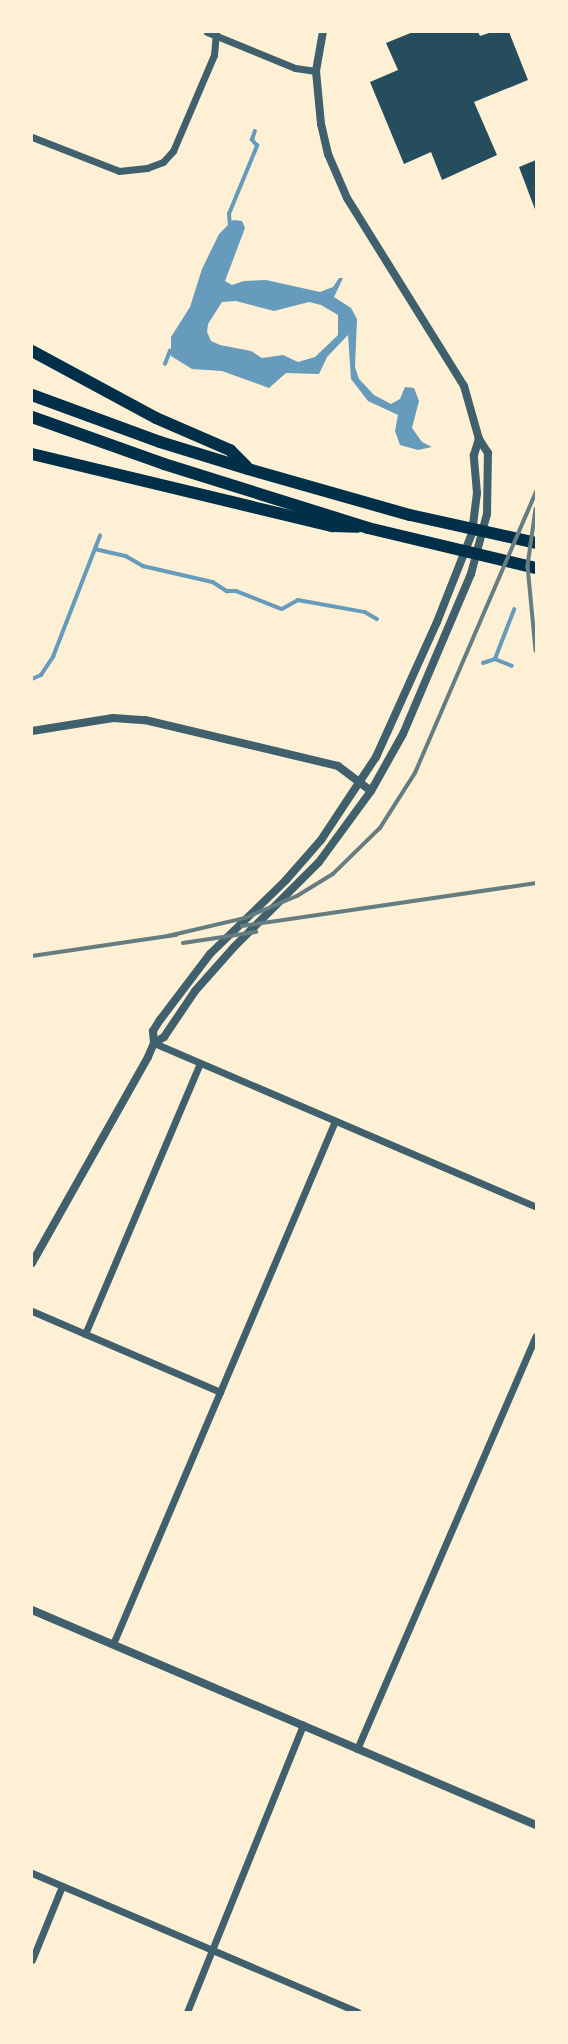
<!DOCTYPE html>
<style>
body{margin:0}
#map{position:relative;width:568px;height:2044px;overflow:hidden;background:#fdf0d5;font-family:Commissioner,sans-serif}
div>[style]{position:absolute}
.water>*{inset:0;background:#669bbc}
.stream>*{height:3.5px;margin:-1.75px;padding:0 1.75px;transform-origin:1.75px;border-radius:1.75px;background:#669bbc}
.building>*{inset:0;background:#264d5e}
.minor>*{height:7px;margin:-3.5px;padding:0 3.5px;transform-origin:3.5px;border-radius:3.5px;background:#3f606c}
.tertiary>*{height:8px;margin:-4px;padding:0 4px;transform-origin:4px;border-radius:4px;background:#3f606c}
.motorway>*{height:12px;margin:-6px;padding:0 6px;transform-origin:6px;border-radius:6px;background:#003049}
.rail>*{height:3.5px;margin:-1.75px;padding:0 1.75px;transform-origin:1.75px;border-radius:1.75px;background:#657d81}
span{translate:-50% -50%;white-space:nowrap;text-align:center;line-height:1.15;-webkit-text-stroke:6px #fdf0d5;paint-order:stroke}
.frame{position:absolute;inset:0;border:33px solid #fdf0d5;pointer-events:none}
</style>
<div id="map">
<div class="water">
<div style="clip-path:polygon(evenodd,233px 220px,242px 221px,245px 228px,225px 281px,232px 285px,244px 281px,266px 280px,320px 292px,333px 287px,339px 278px,343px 278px,334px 297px,351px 308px,357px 319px,355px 367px,359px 379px,374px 395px,391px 404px,400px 399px,405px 387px,414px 388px,419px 401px,412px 428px,422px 442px,432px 447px,418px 450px,400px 445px,395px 431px,398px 415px,368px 401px,351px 379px,348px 335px,327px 357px,319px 374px,286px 373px,269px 388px,222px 371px,192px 369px,171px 356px,171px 337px,190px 307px,202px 269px,219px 234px,233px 220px,236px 301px,274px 311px,309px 302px,321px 305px,338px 315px,338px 335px,315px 357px,298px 362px,283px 355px,262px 358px,251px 351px,220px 345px,211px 341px,207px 332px,208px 324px,222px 302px,236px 301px)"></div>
</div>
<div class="stream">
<div style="left:230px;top:226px;width:12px;rotate:-95deg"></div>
<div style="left:229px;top:214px;width:74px;rotate:-67.6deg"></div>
<div style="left:257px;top:146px;width:8px;rotate:-130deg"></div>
<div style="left:252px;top:140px;width:9px;rotate:-72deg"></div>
<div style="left:165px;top:364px;width:14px;rotate:-69deg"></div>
<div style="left:95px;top:549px;width:32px;rotate:13deg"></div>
<div style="left:126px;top:556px;width:20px;rotate:30deg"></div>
<div style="left:143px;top:566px;width:72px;rotate:12.9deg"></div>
<div style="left:213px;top:582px;width:17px;rotate:33deg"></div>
<div style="left:227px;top:591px;width:9px"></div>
<div style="left:236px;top:591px;width:49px;rotate:21.4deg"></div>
<div style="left:282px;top:609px;width:18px;rotate:-29deg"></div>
<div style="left:298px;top:600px;width:68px;rotate:10.2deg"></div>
<div style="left:365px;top:612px;width:14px;rotate:30deg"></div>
<div style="left:495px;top:659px;width:53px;rotate:-68.8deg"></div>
<div style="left:483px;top:663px;width:13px;rotate:-18deg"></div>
<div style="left:495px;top:659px;width:18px;rotate:22deg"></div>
<div style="left:32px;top:679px;width:10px;rotate:-24deg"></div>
<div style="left:41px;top:675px;width:22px;rotate:-56deg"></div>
<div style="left:53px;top:657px;width:130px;rotate:-68.8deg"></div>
</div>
<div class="building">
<div style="clip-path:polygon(413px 32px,478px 32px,480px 36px,492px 32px,509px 32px,528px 80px,474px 102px,497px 155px,442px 180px,431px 152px,404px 164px,370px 82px,398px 70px,386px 43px)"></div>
<div style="clip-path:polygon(536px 160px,536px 212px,519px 167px)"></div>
</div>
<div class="minor">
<div style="left:207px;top:32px;width:95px;rotate:22.2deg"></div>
<div style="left:295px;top:68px;width:21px;rotate:8deg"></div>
<div style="left:32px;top:137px;width:93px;rotate:21.3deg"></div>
<div style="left:119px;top:171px;width:28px;rotate:-6deg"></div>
<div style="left:147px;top:168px;width:17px;rotate:-21deg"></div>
<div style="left:163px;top:162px;width:15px;rotate:-48deg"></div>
<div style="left:173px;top:151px;width:104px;rotate:-66.9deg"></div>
<div style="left:214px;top:55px;width:23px;rotate:-85deg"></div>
<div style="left:154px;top:1043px;width:416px;rotate:23.2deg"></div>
<div style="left:32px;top:1311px;width:205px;rotate:23.3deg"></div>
<div style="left:85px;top:1334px;width:294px;rotate:-67deg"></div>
<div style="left:113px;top:1644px;width:568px;rotate:-67deg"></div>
<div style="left:357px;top:1749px;width:450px;rotate:-66.6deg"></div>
<div style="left:32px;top:1873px;width:354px;rotate:23.1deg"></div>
<div style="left:32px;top:1960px;width:80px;rotate:-67.9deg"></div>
<div style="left:187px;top:2012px;width:310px;rotate:-68deg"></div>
</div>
<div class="tertiary">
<div style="left:32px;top:731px;width:82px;rotate:-9.1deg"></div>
<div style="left:113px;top:718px;width:32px;rotate:4deg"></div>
<div style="left:145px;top:720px;width:198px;rotate:13.4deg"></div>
<div style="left:338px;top:766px;width:41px;rotate:37.1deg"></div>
<div style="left:154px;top:1043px;width:12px;rotate:-31deg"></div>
<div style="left:164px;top:1037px;width:55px;rotate:-56deg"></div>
<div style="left:195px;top:991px;width:59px;rotate:-48.4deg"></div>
<div style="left:234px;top:947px;width:120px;rotate:-45deg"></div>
<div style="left:319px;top:862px;width:88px;rotate:-53.8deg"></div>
<div style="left:371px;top:791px;width:65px;rotate:-60.7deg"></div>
<div style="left:403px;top:734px;width:174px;rotate:-67deg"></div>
<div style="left:471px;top:574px;width:62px;rotate:-75.1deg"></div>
<div style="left:487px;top:514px;width:61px;rotate:-89.1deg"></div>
<div style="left:488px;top:453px;width:17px;rotate:-123deg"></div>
<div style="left:479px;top:439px;width:55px;rotate:-105.8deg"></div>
<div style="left:464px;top:386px;width:221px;rotate:-121.9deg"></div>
<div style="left:347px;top:198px;width:48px;rotate:-113.4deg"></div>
<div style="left:328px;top:154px;width:31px;rotate:-103deg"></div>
<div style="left:321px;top:124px;width:53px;rotate:-95.4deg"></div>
<div style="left:316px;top:71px;width:40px;rotate:-80deg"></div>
<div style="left:32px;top:1263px;width:236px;rotate:-60.6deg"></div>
<div style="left:148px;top:1057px;width:15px;rotate:-67deg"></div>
<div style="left:154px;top:1043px;width:12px;rotate:-95deg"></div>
<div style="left:153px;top:1031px;width:13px;rotate:-58deg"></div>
<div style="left:160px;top:1020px;width:83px;rotate:-52.9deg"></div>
<div style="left:210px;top:954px;width:106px;rotate:-44.2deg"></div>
<div style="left:286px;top:880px;width:53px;rotate:-48.8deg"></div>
<div style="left:321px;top:840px;width:100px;rotate:-56.5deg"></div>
<div style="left:376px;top:757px;width:148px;rotate:-65.7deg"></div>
<div style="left:437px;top:622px;width:96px;rotate:-68.5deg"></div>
<div style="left:472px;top:533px;width:40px;rotate:-82.9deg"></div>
<div style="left:477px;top:493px;width:38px;rotate:-95deg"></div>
<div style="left:474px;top:455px;width:17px;rotate:-73deg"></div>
<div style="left:32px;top:1610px;width:548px;rotate:23.1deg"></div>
</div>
<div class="motorway">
<div style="left:32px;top:351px;width:141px;rotate:28.4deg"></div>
<div style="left:156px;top:418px;width:81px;rotate:23.4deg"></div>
<div style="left:230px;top:450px;width:23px;rotate:45deg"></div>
<div style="left:32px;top:395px;width:136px;rotate:20.2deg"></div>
<div style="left:160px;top:442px;width:92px;rotate:17.1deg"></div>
<div style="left:248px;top:469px;width:168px;rotate:15.9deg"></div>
<div style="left:410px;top:515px;width:129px;rotate:12.5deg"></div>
<div style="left:32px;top:417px;width:140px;rotate:19.6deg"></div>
<div style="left:164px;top:464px;width:214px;rotate:17.4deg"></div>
<div style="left:368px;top:528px;width:173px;rotate:13.4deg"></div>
<div style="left:32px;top:454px;width:309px;rotate:13.5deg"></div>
<div style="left:332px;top:526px;width:25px;rotate:2deg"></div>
</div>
<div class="rail">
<div style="left:536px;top:509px;width:58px;rotate:98deg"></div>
<div style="left:528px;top:566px;width:85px;rotate:84.6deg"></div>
<div style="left:242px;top:926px;width:297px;rotate:-8.3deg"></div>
<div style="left:168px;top:936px;width:79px;rotate:-13.2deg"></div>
<div style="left:245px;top:918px;width:56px;rotate:-22.9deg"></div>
<div style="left:297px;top:896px;width:42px;rotate:-31.4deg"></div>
<div style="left:333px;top:874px;width:66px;rotate:-44.4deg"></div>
<div style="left:380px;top:828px;width:65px;rotate:-57.5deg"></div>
<div style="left:415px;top:773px;width:306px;rotate:-66.7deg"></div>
<div style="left:183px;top:943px;width:74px;rotate:-8.6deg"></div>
<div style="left:32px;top:956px;width:146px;rotate:-8.3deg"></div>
</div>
<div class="frame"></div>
</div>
